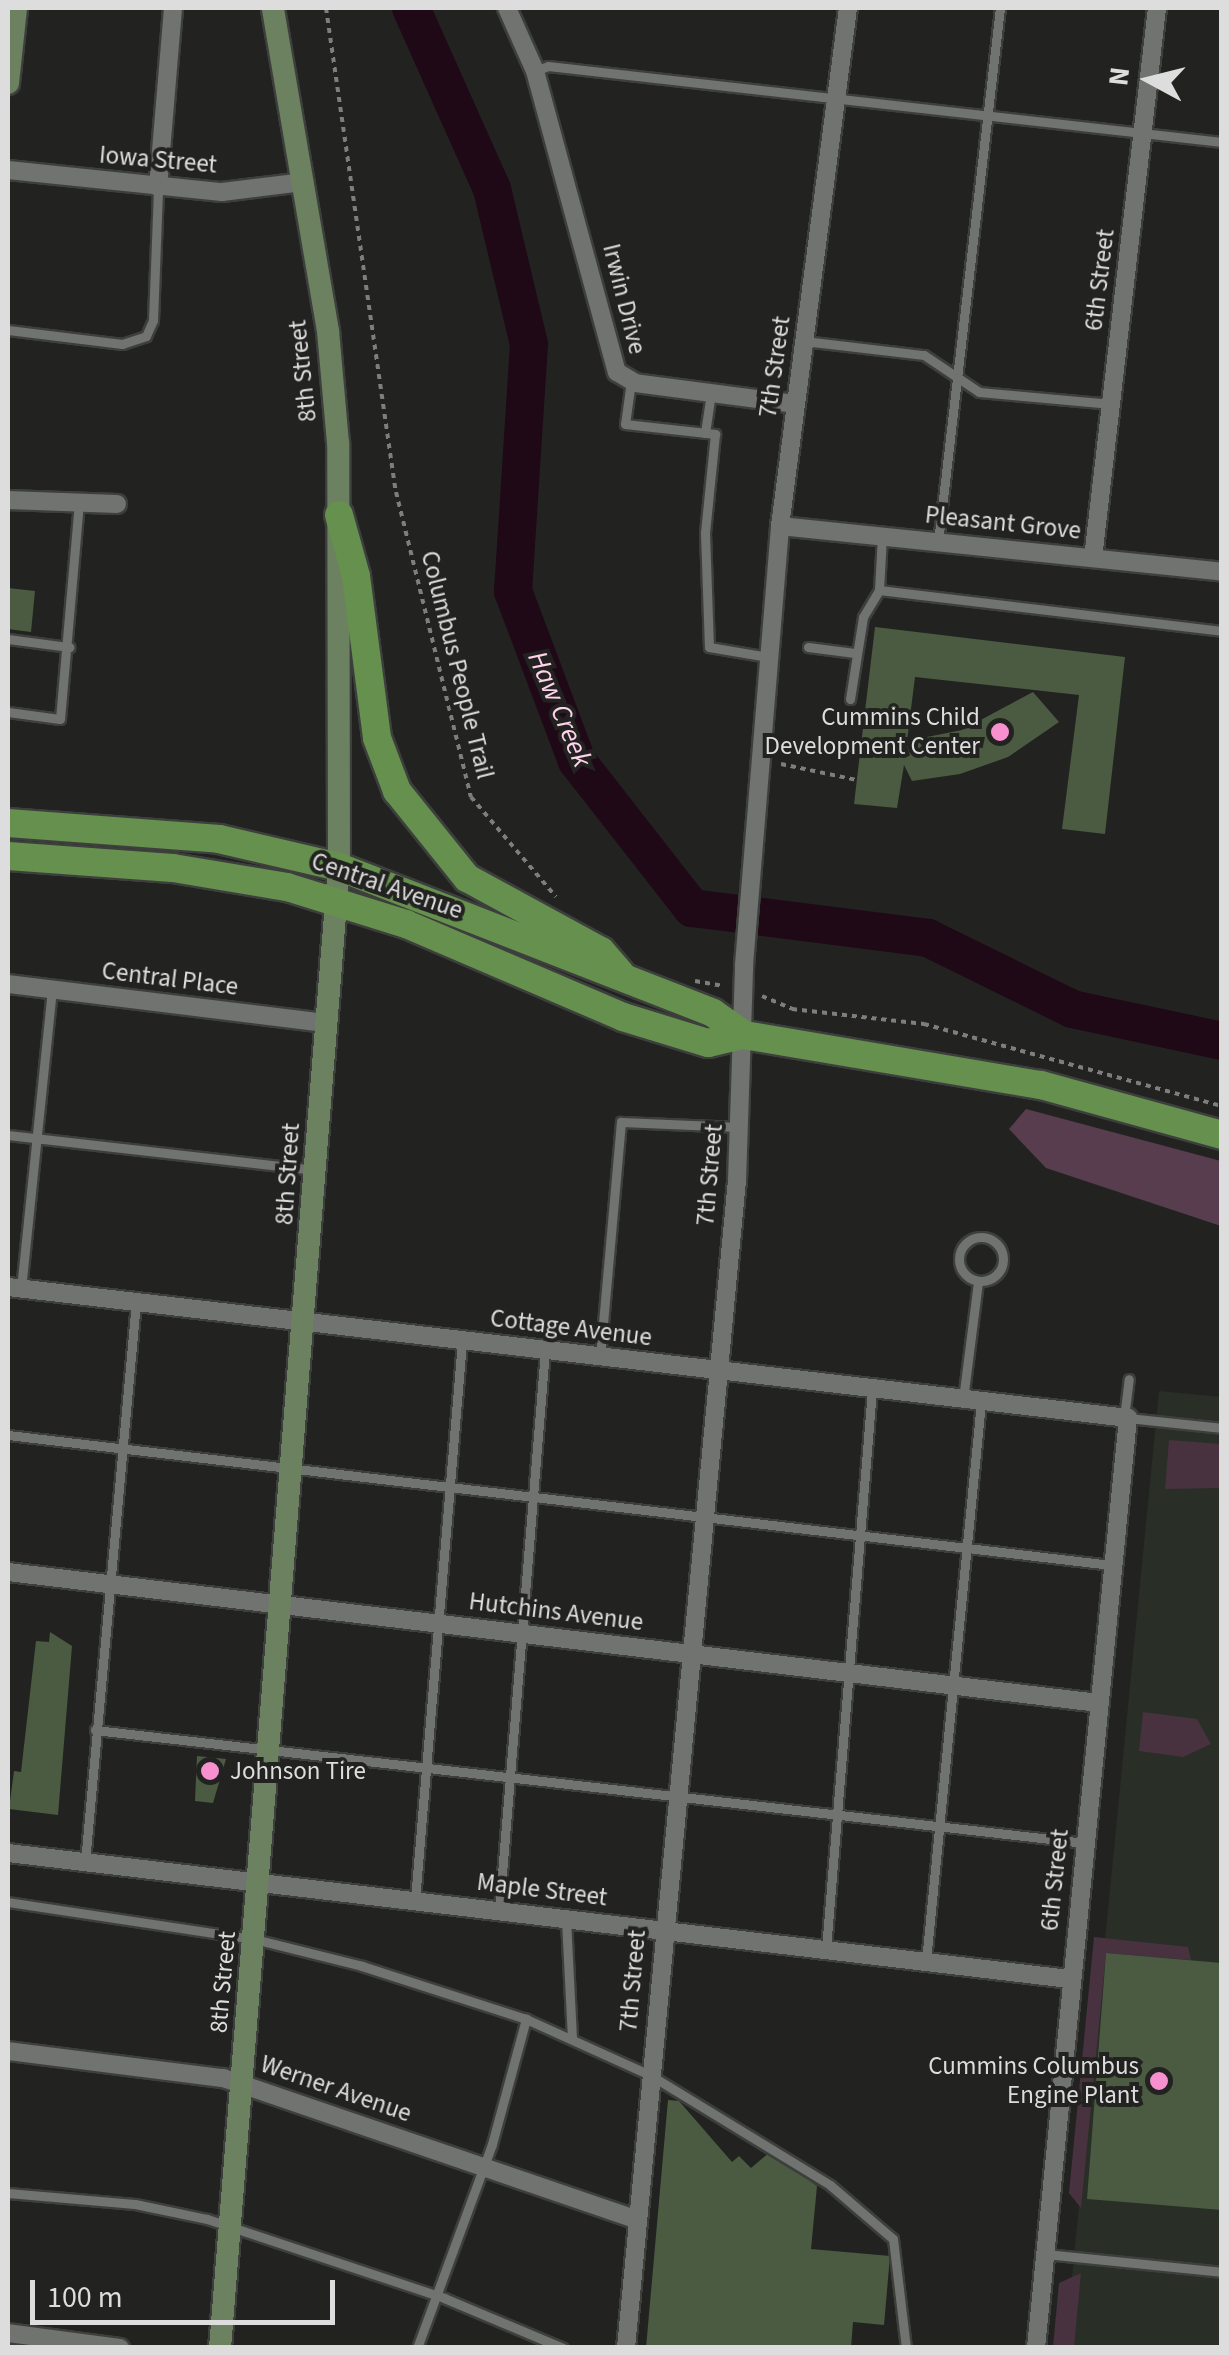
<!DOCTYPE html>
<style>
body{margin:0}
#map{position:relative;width:1229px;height:2355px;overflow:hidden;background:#222321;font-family:"Source Sans 3",sans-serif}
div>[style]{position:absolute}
.built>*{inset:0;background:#292e27}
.green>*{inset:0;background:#48323f}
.forest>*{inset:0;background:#573d4d}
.river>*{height:38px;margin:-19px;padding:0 19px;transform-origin:19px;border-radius:19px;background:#1f0917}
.building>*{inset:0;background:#4a5b42}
.path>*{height:4px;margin-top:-2px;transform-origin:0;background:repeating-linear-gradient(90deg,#7d7e7d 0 5px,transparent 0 10px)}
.roads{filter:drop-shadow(2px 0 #3d3f3d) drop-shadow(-2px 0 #3d3f3d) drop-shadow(0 2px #3d3f3d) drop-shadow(0 -2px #3d3f3d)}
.lane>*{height:9px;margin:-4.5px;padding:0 4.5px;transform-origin:4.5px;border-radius:4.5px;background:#717370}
.lane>.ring{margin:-4.5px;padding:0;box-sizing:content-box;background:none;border:9px solid #717370;border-radius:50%}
.street>*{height:18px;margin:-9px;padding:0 9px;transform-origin:9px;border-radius:9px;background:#717370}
.secondary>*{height:22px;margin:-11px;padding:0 11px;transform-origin:11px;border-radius:11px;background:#6c815f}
.primary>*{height:28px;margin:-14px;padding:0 14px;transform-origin:14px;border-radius:14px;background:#66904e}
.dots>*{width:28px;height:28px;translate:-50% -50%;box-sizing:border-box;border:5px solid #222321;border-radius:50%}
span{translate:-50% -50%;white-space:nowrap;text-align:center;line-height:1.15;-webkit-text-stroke:8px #222321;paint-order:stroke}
.street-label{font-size:25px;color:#dcdddc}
.poi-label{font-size:25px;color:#dcdddc}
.right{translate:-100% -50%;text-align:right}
.left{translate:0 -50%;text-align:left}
.water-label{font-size:28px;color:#ffd3ec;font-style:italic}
.frame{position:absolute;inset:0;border:10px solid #dcdddc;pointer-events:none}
.north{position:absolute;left:1099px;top:30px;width:100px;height:100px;-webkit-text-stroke:8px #222321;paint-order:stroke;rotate:277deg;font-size:28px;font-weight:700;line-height:40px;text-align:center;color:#dcdddc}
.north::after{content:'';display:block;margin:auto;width:35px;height:45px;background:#dcdddc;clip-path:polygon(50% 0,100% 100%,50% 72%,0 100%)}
.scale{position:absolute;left:30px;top:2280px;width:305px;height:45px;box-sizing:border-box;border:5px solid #dcdddc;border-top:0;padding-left:12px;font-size:30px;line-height:35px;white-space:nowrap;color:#dcdddc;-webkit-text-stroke:8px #222321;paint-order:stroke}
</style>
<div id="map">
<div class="built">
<div style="clip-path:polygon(1159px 1391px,1221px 1397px,1221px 2347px,1065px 2348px)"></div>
</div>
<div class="green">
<div style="clip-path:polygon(1169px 1440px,1221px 1444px,1221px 1488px,1165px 1489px)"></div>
<div style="clip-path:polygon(1143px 1712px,1197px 1719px,1211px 1744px,1183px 1757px,1139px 1751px)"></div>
<div style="clip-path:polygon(1094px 1937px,1188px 1947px,1191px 1960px,1106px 1953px,1081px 2208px,1069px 2193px)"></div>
<div style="clip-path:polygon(1081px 2273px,1074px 2347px,1053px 2347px,1059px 2283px)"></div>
</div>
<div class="forest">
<div style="clip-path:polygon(1026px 1109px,1221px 1161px,1221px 1226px,1046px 1168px,1009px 1129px)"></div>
</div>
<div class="river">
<div style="left:411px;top:8px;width:198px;rotate:65.9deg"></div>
<div style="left:492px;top:189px;width:159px;rotate:76.6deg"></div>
<div style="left:529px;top:344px;width:248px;rotate:93.7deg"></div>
<div style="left:513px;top:591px;width:182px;rotate:69.4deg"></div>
<div style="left:577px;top:761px;width:187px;rotate:52deg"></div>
<div style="left:692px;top:908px;width:238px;rotate:7.2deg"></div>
<div style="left:928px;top:938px;width:161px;rotate:26.2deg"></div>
<div style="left:1072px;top:1009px;width:153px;rotate:12deg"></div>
</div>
<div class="building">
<div style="clip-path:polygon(8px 588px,35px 591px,31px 632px,8px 629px)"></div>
<div style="clip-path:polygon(875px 627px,1125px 657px,1105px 834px,1062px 829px,1079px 695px,915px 677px,907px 741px,962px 730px,1033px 692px,1059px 722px,1008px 757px,960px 774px,912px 781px,904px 765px,897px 808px,854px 804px)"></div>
<div style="clip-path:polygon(50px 1632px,72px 1646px,58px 1815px,9px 1809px,14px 1771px,21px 1772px,36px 1641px,49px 1642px)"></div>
<div style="clip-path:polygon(197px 1756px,226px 1759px,213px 1803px,195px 1801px)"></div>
<div style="clip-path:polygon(1106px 1953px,1222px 1963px,1222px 2210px,1087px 2199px)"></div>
<div style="clip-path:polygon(668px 2100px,679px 2101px,732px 2162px,739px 2156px,751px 2168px,770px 2152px,817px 2186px,811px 2249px,890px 2256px,884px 2325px,853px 2322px,851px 2348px,646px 2348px)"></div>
</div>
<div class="path">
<div style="left:326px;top:8px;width:489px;rotate:81.8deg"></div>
<div style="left:396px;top:492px;width:314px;rotate:76.2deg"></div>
<div style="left:471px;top:797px;width:131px;rotate:49.6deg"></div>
<div style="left:781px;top:764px;width:78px;rotate:11.9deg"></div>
<div style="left:695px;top:981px;width:29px;rotate:10deg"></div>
<div style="left:762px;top:996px;width:33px;rotate:23deg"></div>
<div style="left:792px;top:1009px;width:133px;rotate:6.5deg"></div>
<div style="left:924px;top:1024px;width:309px;rotate:15.4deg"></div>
</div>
<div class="roads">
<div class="lane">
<div style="left:535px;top:71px;width:14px;rotate:-21deg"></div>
<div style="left:548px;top:66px;width:678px;rotate:6.43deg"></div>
<div style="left:8px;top:330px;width:115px;rotate:7deg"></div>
<div style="left:122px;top:344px;width:25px;rotate:-18deg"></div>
<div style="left:146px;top:336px;width:17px;rotate:-66deg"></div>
<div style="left:153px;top:320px;width:133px;rotate:-87.8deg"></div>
<div style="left:804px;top:341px;width:121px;rotate:6.7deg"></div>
<div style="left:924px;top:355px;width:66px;rotate:33.9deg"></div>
<div style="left:979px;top:392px;width:133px;rotate:5.2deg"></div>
<div style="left:631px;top:381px;width:43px;rotate:97.9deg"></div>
<div style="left:625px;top:424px;width:91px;rotate:6.3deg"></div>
<div style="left:715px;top:434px;width:100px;rotate:95.8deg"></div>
<div style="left:705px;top:533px;width:114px;rotate:88deg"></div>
<div style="left:709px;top:647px;width:60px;rotate:9.6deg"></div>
<div style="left:705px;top:433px;width:40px;rotate:-81.5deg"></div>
<div style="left:938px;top:542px;width:538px;rotate:-83.38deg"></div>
<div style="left:879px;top:590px;width:345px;rotate:6.8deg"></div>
<div style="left:8px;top:639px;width:62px;rotate:7.5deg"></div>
<div style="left:808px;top:647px;width:47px;rotate:7.3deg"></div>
<div style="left:850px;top:699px;width:83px;rotate:-81deg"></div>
<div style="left:863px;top:617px;width:31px;rotate:-59deg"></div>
<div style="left:879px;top:590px;width:53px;rotate:-86.8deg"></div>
<div style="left:8px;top:712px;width:52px;rotate:7.7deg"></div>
<div style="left:60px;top:719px;width:218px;rotate:-85deg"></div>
<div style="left:8px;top:1135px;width:307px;rotate:6.5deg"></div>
<div class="ring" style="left:959px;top:1237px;width:35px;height:35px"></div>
<div style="left:21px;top:1289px;width:301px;rotate:-84.1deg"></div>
<div style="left:600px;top:1357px;width:236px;rotate:-84.9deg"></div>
<div style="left:621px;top:1122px;width:118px;rotate:2.4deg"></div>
<div style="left:963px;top:1399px;width:118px;rotate:-82.7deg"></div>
<div style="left:1124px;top:1418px;width:39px;rotate:-83deg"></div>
<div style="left:1128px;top:1418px;width:95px;rotate:6.1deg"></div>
<div style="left:8px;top:1435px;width:1112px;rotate:6.72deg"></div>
<div style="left:95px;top:1730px;width:996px;rotate:6.51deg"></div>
<div style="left:85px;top:1862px;width:562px;rotate:-84.8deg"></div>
<div style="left:415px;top:1900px;width:561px;rotate:-85.19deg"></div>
<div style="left:8px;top:1902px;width:249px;rotate:8.6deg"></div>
<div style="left:254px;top:1939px;width:111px;rotate:14deg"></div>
<div style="left:362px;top:1966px;width:172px;rotate:17.9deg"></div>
<div style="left:526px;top:2019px;width:136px;rotate:24.3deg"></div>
<div style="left:650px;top:2075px;width:211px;rotate:31.4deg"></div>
<div style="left:830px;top:2185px;width:83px;rotate:40.6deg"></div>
<div style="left:893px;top:2239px;width:110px;rotate:83.2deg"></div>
<div style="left:499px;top:1910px;width:562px;rotate:-85.3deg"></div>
<div style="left:566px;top:1920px;width:119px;rotate:87.1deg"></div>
<div style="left:826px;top:1949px;width:562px;rotate:-85.3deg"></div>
<div style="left:926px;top:1961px;width:562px;rotate:-84.38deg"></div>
<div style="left:8px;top:2193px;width:127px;rotate:5deg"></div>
<div style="left:135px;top:2204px;width:74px;rotate:11.8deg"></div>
<div style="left:207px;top:2219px;width:250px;rotate:18.4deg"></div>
<div style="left:444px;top:2298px;width:129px;rotate:22.8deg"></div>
<div style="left:1045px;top:2254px;width:177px;rotate:5.8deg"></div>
<div style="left:417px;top:2348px;width:217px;rotate:-69.8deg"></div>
<div style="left:492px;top:2144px;width:130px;rotate:-74.8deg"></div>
</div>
<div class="street">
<div style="left:507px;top:8px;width:69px;rotate:66deg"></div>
<div style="left:535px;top:71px;width:312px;rotate:74.8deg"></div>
<div style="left:617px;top:372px;width:21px;rotate:31deg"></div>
<div style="left:635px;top:383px;width:161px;rotate:7.5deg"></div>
<div style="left:8px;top:170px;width:215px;rotate:5.9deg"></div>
<div style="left:222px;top:192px;width:83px;rotate:-7deg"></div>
<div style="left:158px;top:187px;width:180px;rotate:-85.2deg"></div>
<div style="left:8px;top:500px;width:109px;rotate:2.1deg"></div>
<div style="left:780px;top:526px;width:444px;rotate:5.9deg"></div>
<div style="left:1093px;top:558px;width:554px;rotate:-83.36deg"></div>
<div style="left:8px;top:984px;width:321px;rotate:7deg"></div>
<div style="left:8px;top:1287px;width:1128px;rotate:6.67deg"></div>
<div style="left:1128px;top:1418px;width:935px;rotate:95.65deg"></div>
<div style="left:8px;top:1572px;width:1098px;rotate:6.85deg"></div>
<div style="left:8px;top:1853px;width:1069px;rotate:6.77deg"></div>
<div style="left:8px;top:2051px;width:217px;rotate:7.2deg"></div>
<div style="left:223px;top:2078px;width:438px;rotate:18.9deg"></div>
<div style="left:8px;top:2333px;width:113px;rotate:7.6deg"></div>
<div style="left:626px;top:2348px;width:1172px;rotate:-84.57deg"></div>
<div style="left:737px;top:1181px;width:216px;rotate:-88.1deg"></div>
<div style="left:744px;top:965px;width:440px;rotate:-85.3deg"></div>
<div style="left:780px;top:526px;width:522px;rotate:-82.52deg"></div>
</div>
<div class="secondary">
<div style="left:8px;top:83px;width:75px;rotate:-83.9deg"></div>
<div style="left:220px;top:2348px;width:1486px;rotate:-85.41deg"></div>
<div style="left:339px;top:867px;width:424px;rotate:-90.1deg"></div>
<div style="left:338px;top:443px;width:112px;rotate:-95.1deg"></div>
<div style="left:328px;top:331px;width:328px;rotate:-99.7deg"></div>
</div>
<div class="primary">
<div style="left:339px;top:515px;width:63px;rotate:74.4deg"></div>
<div style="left:356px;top:576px;width:163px;rotate:82.6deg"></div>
<div style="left:377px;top:738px;width:57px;rotate:69.3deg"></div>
<div style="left:397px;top:791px;width:112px;rotate:51.2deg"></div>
<div style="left:467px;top:878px;width:153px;rotate:28.6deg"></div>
<div style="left:601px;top:951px;width:30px;rotate:49deg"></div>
<div style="left:8px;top:823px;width:212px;rotate:4.3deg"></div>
<div style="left:219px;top:839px;width:123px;rotate:13.1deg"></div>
<div style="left:339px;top:867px;width:401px;rotate:21.3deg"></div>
<div style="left:713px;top:1013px;width:38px;rotate:35deg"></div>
<div style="left:8px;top:856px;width:165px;rotate:4.2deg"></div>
<div style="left:173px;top:868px;width:116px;rotate:9.5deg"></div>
<div style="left:287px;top:887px;width:125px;rotate:17.3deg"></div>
<div style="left:406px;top:924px;width:236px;rotate:23.2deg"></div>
<div style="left:623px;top:1017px;width:89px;rotate:17deg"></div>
<div style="left:708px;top:1043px;width:37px;rotate:-13deg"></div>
<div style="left:744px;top:1035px;width:301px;rotate:9.6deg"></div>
<div style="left:1041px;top:1085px;width:188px;rotate:15.4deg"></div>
</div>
</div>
<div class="dots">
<div style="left:1000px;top:732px;background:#f690cf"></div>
<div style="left:210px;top:1771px;background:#f690cf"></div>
<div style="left:1159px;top:2081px;background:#f690cf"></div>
</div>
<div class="street-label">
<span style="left:158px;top:160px;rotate:5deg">Iowa Street</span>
<span style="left:1100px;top:280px;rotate:-83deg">6th Street</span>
<span style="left:624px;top:299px;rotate:76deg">Irwin Drive</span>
<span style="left:775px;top:367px;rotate:-82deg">7th Street</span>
<span style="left:303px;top:371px;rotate:-96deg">8th Street</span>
<span style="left:1003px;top:523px;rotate:6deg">Pleasant Grove</span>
<span style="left:457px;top:665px;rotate:76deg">Columbus People Trail</span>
<span style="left:387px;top:886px;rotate:19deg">Central Avenue</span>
<span style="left:170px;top:979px;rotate:7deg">Central Place</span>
<span style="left:288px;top:1174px;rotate:-86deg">8th Street</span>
<span style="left:710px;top:1175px;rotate:-85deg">7th Street</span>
<span style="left:571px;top:1328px;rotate:7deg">Cottage Avenue</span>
<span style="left:556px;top:1612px;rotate:7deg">Hutchins Avenue</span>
<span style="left:1055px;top:1880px;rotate:-84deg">6th Street</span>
<span style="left:542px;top:1890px;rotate:7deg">Maple Street</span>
<span style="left:633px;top:1981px;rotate:-85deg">7th Street</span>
<span style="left:223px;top:1982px;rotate:-85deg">8th Street</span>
<span style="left:336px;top:2089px;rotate:19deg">Werner Avenue</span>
</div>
<div class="poi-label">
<span class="right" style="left:980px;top:732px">Cummins Child<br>Development Center</span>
<span class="left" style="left:230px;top:1771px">Johnson Tire</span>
<span class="right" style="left:1139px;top:2081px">Cummins Columbus<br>Engine Plant</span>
</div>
<div class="water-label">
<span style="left:560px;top:709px;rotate:67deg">Haw Creek</span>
</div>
<div class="frame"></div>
<div class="north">N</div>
<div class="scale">100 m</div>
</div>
